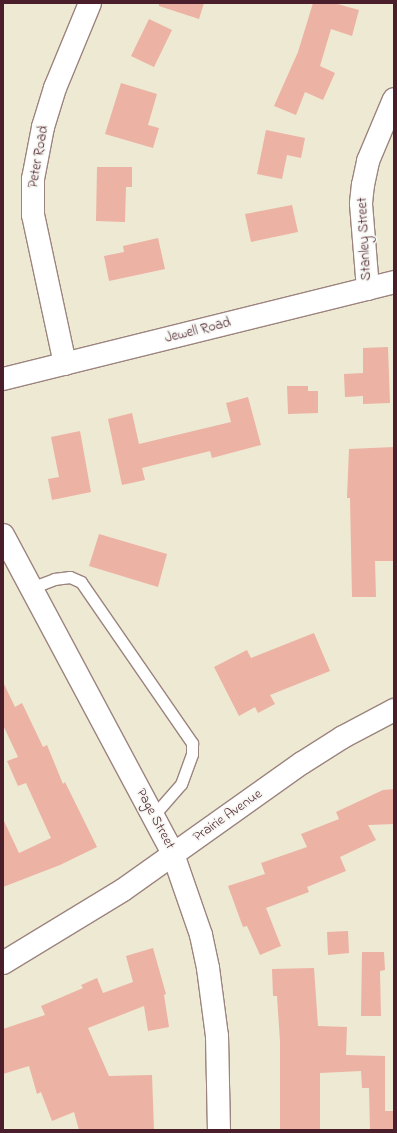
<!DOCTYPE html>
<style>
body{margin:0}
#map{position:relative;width:397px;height:1133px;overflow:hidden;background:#eee9d3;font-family:"Indie Flower",sans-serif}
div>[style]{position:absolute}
.building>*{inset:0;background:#ecb2a4}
.roads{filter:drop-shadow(1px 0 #9c847f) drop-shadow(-1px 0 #9c847f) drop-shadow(0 1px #9c847f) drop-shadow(0 -1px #9c847f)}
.service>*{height:11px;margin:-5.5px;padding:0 5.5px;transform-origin:5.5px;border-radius:5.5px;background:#fff}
.minor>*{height:22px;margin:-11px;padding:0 11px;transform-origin:11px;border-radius:11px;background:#fff}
.tertiary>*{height:22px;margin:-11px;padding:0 11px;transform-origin:11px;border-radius:11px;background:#fff}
span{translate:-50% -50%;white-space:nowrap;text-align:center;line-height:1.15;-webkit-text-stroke:3.5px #f6f6f2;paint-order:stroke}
.street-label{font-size:14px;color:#4a1f2b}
.frame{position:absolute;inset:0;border:4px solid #4a1f2b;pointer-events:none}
</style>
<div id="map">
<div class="building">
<div style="clip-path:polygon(159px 3px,204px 3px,199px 19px,159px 6px)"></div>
<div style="clip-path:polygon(313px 3px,334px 3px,359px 10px,352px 36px,331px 29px,320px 66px,335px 73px,323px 100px,305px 92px,296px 115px,274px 106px,298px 52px)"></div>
<div style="clip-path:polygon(149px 19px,172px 30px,154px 67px,131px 56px)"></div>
<div style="clip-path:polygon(121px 83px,157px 94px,148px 125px,159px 128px,153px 148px,105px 134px)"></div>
<div style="clip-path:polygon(266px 130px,305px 138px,301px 158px,287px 155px,282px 179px,257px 174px)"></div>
<div style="clip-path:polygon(97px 167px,132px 167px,132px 187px,126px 187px,125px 222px,96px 221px)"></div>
<div style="clip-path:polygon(292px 205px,298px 232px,251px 242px,245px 214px)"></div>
<div style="clip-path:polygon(158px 238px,165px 269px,109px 281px,104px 256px,124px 252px,123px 246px)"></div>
<div style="clip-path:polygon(388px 347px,390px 403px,363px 404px,363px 396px,345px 397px,344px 374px,363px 373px,363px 348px)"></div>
<div style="clip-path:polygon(287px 386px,308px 386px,308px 391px,318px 391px,318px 413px,288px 414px)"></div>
<div style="clip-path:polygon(248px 397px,261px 445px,212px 458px,210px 451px,142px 468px,145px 480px,122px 485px,108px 419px,132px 413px,139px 444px,231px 422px,226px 403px)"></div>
<div style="clip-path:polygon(80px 431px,91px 492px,52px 500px,48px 479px,59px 477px,51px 437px)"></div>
<div style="clip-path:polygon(394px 447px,394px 561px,375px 561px,376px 597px,352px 597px,350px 498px,347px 498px,349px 449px)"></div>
<div style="clip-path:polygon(99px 534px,167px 554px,158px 587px,89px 566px)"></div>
<div style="clip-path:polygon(314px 633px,330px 671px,270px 695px,275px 704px,258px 713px,255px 707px,239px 716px,214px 667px,247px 650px,251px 658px)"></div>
<div style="clip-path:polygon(3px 682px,15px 707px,22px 703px,43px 747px,47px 745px,63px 784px,65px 782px,97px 847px,60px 865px,3px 887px,3px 819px,19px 853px,51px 838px,26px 783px,18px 786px,7px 761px,18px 757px,3px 725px)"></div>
<div style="clip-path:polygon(394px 789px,394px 824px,368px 825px,376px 840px,340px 857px,346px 871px,307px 887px,309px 892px,266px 908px,281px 946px,260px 955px,247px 926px,243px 927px,228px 886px,265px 874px,261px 863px,307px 847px,301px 834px,339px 819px,336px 812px,383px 790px)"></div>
<div style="clip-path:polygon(348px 931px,349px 953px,328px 955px,327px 932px)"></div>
<div style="clip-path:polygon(153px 948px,166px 994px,164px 995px,169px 1027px,148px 1031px,144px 1006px,88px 1028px,109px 1076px,152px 1075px,154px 1130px,79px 1130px,74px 1112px,52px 1121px,41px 1092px,37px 1094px,29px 1066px,3px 1074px,3px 1029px,45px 1015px,41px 1006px,83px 988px,81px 985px,97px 978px,103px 993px,133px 982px,126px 956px)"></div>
<div style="clip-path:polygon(362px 952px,384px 952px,385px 970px,380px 971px,381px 1016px,361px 1016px)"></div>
<div style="clip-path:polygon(314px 968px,318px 1026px,347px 1027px,346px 1055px,385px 1056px,385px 1111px,394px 1111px,394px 1130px,370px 1130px,369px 1088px,362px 1088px,361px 1071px,320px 1073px,320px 1130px,280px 1130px,280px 1041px,277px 996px,273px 996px,272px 969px)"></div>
</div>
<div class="roads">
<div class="service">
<div style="left:31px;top:588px;width:25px;rotate:-21deg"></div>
<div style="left:54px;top:579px;width:16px;rotate:-7deg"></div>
<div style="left:70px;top:577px;width:12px;rotate:24deg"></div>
<div style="left:81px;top:582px;width:196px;rotate:55.4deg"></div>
<div style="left:192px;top:743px;width:11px;rotate:90deg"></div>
<div style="left:192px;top:754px;width:32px;rotate:110deg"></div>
<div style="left:181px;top:784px;width:43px;rotate:131.2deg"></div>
</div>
<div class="minor">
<div style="left:368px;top:289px;width:86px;rotate:-94.7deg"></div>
<div style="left:361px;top:203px;width:18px;rotate:-84deg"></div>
<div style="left:363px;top:185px;width:25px;rotate:-78deg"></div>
<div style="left:368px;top:161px;width:67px;rotate:-67.2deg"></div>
<div style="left:65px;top:364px;width:152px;rotate:-102.1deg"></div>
<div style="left:33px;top:215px;width:36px;rotate:-90deg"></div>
<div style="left:33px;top:179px;width:53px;rotate:-79.1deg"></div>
<div style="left:43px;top:127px;width:41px;rotate:-72.9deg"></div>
<div style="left:55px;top:88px;width:92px;rotate:-67.6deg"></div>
<div style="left:3px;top:535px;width:361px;rotate:61.9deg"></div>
<div style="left:173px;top:854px;width:86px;rotate:70.9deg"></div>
<div style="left:201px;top:935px;width:34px;rotate:78deg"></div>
<div style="left:208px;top:968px;width:69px;rotate:82.5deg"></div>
<div style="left:217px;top:1036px;width:94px;rotate:88.8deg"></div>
<div style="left:3px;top:963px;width:140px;rotate:-31.3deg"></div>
<div style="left:123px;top:890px;width:219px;rotate:-35.4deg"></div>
<div style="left:302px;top:763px;width:49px;rotate:-32.4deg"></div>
<div style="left:343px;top:737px;width:58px;rotate:-27.9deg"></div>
</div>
<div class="tertiary">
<div style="left:3px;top:379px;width:403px;rotate:-13.9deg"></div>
</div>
</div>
<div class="street-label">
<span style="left:39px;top:157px;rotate:-80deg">Peter Road</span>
<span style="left:365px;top:239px;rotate:-93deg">Stanley Street</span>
<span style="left:198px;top:331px;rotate:-14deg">Jewell Road</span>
<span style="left:228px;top:816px;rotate:-35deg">Prairie Avenue</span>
<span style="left:155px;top:819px;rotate:62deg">Page Street</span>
</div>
<div class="frame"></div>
</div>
